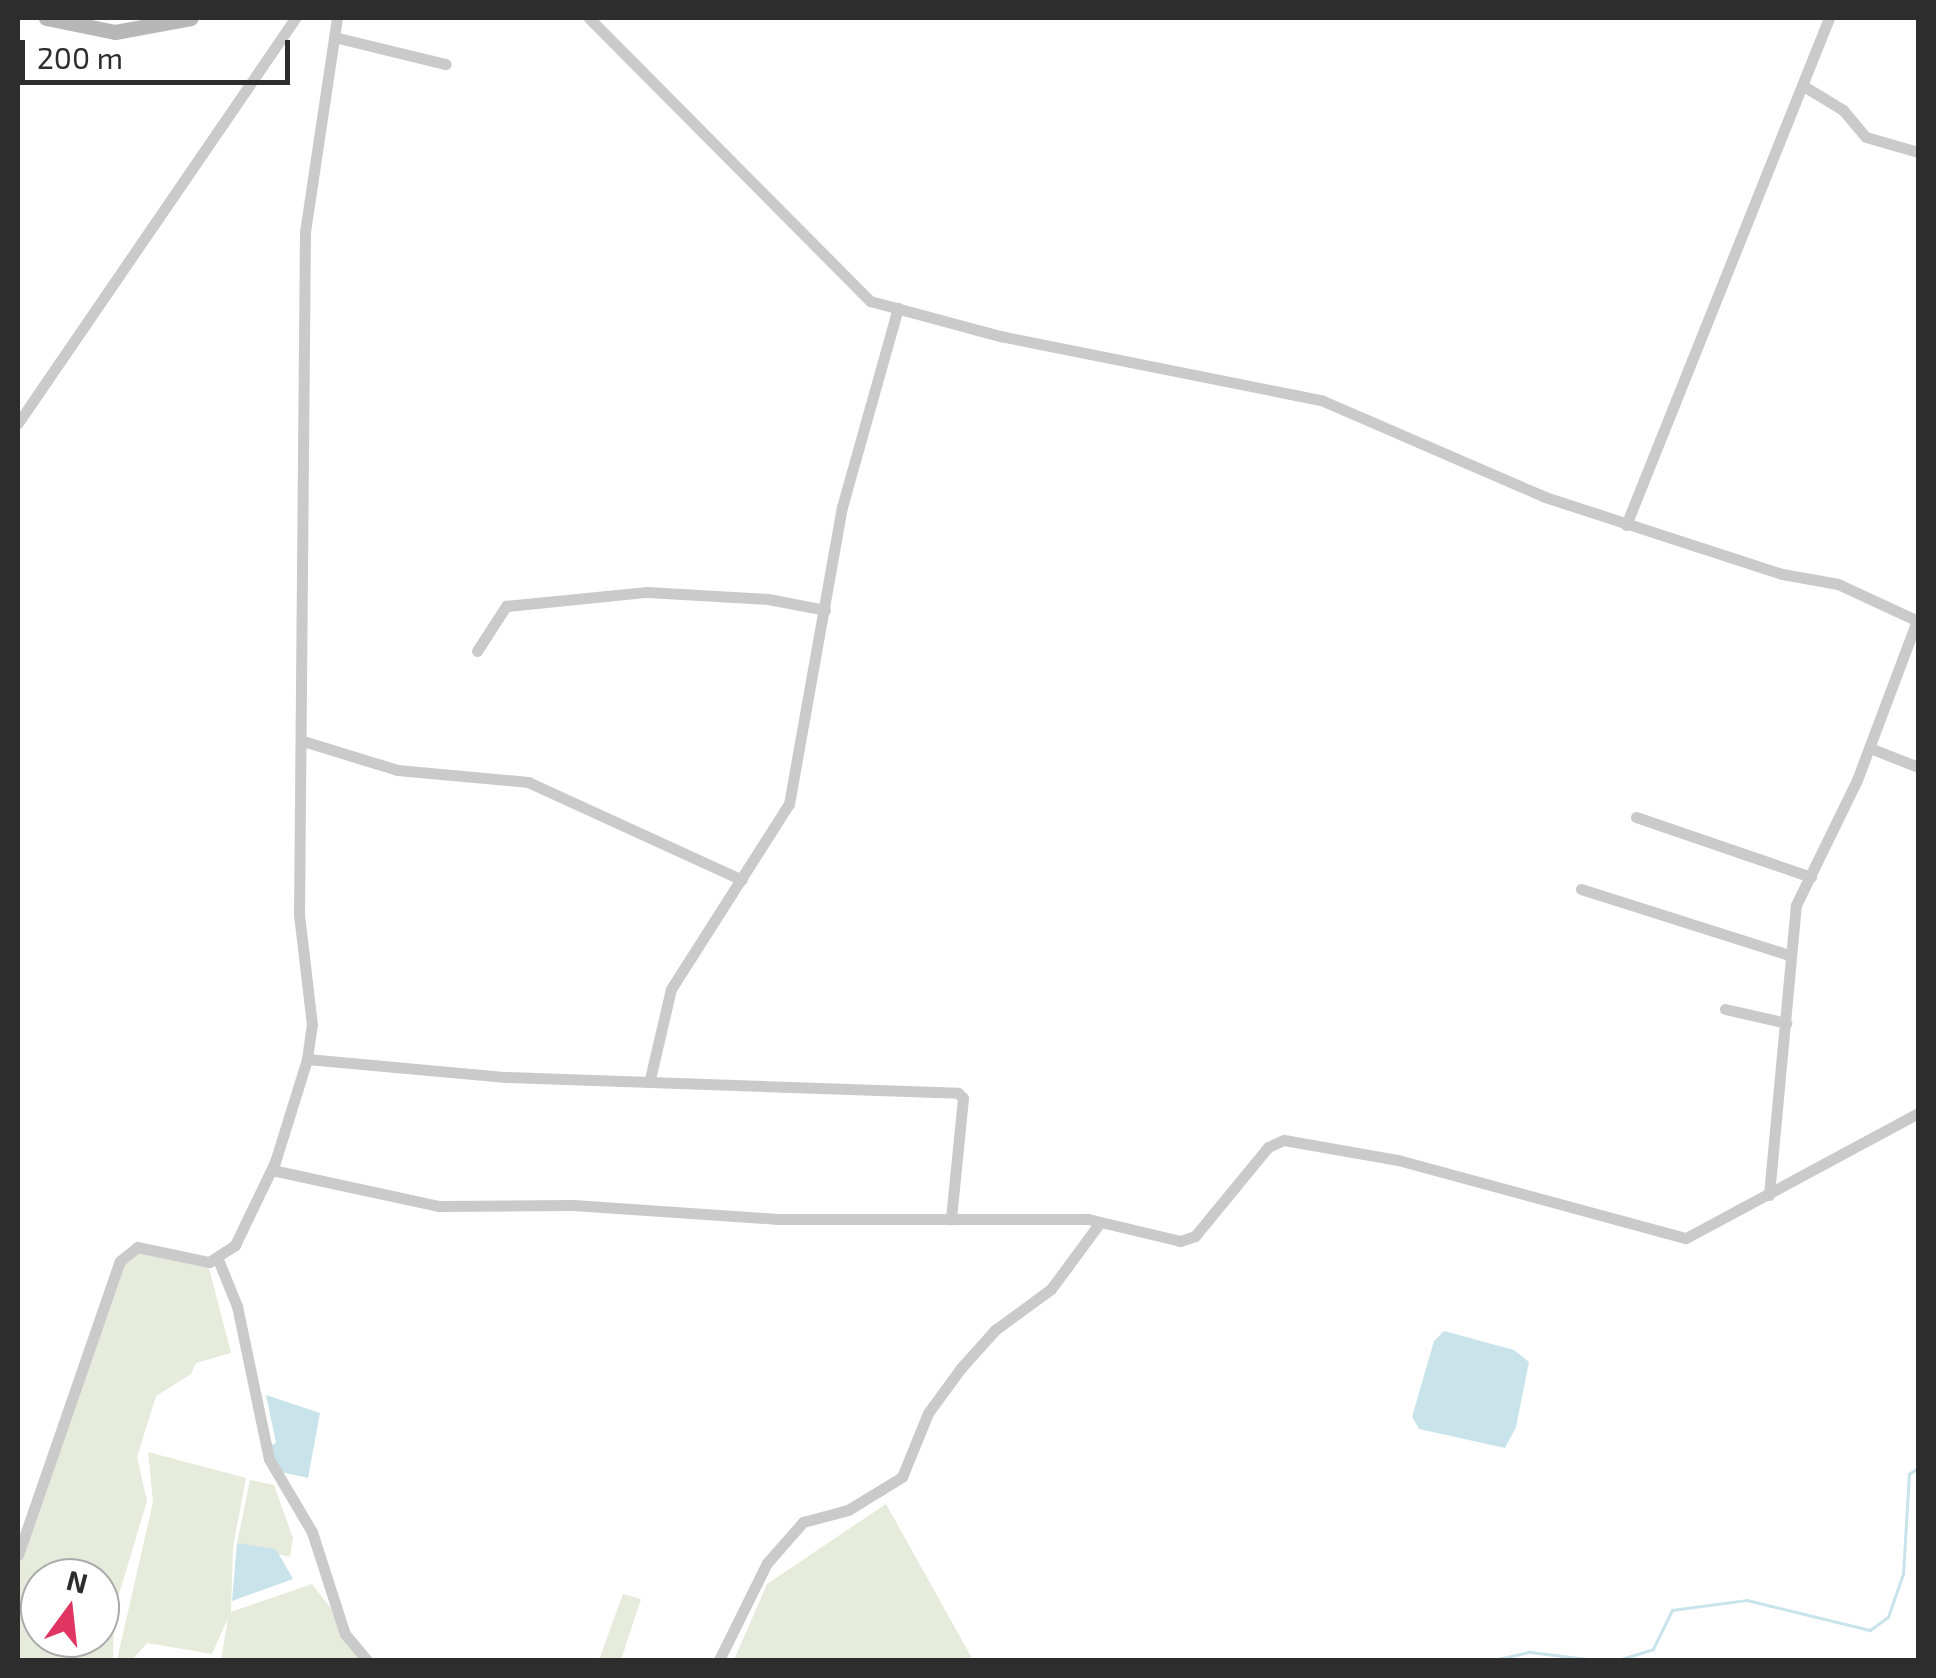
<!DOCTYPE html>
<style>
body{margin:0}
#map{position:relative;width:1936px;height:1678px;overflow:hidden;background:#fff;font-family:"Exo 2",sans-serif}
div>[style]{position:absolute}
.green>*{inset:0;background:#e6ebdb}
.water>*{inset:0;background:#c8e4ea}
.stream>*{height:2.5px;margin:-1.25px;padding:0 1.25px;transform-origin:1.25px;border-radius:1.25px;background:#c8e4ea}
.street>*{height:11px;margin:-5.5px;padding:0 5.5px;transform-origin:5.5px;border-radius:5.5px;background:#cacaca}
.secondary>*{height:15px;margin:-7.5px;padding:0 7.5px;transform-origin:7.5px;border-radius:7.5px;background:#b7b7b7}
span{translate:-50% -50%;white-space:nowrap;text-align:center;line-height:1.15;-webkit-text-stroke:10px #fff;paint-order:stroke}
.frame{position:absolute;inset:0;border:20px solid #2d2d2d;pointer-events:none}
.north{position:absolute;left:20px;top:1558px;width:100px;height:100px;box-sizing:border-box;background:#fff;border:2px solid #ababab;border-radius:50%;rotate:15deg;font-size:28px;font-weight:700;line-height:40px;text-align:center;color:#2d2d2d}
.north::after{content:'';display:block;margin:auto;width:35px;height:45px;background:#e03462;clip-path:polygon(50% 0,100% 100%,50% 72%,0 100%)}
.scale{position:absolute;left:20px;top:40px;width:270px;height:45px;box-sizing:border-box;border:5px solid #2d2d2d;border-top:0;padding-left:12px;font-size:30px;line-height:35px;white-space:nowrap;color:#2d2d2d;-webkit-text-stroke:8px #fff;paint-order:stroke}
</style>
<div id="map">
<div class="green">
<div style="clip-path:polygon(evenodd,137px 1247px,208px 1264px,231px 1353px,196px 1363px,191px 1374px,156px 1396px,137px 1457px,147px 1501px,114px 1611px,113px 1660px,18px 1660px,18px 1555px,120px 1261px,137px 1247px,40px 1578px,100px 1578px,100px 1638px,40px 1638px,40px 1578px)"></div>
<div style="clip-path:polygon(148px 1452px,246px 1478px,233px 1547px,231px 1612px,312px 1584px,371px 1660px,221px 1660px,228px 1618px,212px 1654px,147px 1643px,132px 1660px,117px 1660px,153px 1502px)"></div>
<div style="clip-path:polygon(250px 1480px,274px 1485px,293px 1538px,290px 1557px,237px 1543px)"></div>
<div style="clip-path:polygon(886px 1504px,973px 1660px,734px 1660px,767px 1584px)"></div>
<div style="clip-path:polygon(623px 1594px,641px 1599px,621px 1660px,599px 1660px)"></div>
</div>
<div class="water">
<div style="clip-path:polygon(1444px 1331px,1514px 1350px,1529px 1362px,1516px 1427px,1505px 1448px,1419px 1429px,1412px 1417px,1434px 1341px)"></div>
<div style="clip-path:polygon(266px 1395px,320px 1413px,308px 1478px,277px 1471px,267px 1447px,276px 1443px)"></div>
<div style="clip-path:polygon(237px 1543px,276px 1549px,293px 1579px,232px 1601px)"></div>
</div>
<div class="stream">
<div style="left:1494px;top:1660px;width:37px;rotate:-13deg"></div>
<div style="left:1530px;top:1652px;width:66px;rotate:6.9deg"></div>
<div style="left:1618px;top:1660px;width:37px;rotate:-17deg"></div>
<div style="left:1653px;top:1649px;width:43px;rotate:-64deg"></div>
<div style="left:1672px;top:1610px;width:76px;rotate:-7.6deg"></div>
<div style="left:1747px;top:1600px;width:127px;rotate:13.7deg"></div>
<div style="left:1870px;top:1630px;width:22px;rotate:-36deg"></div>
<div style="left:1888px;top:1617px;width:46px;rotate:-70.8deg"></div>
<div style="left:1903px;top:1574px;width:100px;rotate:-86.6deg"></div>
<div style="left:1909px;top:1474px;width:11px;rotate:-34deg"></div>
</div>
<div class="street">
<div style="left:589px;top:18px;width:399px;rotate:45.2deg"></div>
<div style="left:870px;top:301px;width:135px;rotate:15.1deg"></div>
<div style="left:1000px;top:336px;width:327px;rotate:11.3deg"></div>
<div style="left:1321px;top:400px;width:244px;rotate:23.4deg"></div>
<div style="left:1545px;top:497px;width:249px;rotate:18deg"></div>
<div style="left:1782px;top:574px;width:57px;rotate:10.1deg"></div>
<div style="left:1838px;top:584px;width:88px;rotate:24.8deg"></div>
<div style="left:334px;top:37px;width:115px;rotate:13.6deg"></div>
<div style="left:1802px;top:85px;width:48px;rotate:31.4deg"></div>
<div style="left:1843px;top:110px;width:35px;rotate:50deg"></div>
<div style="left:1866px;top:137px;width:54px;rotate:16.1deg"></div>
<div style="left:18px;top:423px;width:491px;rotate:-55.6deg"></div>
<div style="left:1626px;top:525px;width:546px;rotate:-68.18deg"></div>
<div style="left:477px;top:651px;width:54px;rotate:-57.2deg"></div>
<div style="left:506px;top:606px;width:142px;rotate:-5.7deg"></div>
<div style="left:647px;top:592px;width:121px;rotate:3.3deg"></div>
<div style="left:768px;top:599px;width:58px;rotate:10.9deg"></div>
<div style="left:303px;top:741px;width:98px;rotate:17.1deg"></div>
<div style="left:397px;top:770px;width:132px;rotate:5.2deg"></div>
<div style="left:528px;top:782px;width:235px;rotate:24.6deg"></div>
<div style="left:1870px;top:748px;width:52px;rotate:21.6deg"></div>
<div style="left:1636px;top:817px;width:185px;rotate:18.9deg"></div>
<div style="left:1581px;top:889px;width:218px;rotate:17.6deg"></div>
<div style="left:1725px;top:1009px;width:63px;rotate:12.9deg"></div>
<div style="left:307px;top:1059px;width:200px;rotate:5.2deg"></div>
<div style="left:506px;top:1077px;width:452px;rotate:2deg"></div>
<div style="left:958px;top:1093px;width:7px;rotate:45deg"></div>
<div style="left:963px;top:1098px;width:122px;rotate:95.7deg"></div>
<div style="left:650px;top:1079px;width:92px;rotate:-76.9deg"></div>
<div style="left:671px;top:989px;width:219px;rotate:-57.5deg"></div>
<div style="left:789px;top:804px;width:302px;rotate:-79.9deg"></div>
<div style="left:842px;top:507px;width:207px;rotate:-74.3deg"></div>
<div style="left:272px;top:1170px;width:171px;rotate:12.2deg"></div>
<div style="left:439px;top:1206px;width:134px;rotate:-0.4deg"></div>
<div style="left:573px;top:1205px;width:204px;rotate:3.9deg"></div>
<div style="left:777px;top:1219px;width:311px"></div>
<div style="left:1088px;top:1219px;width:95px;rotate:13.4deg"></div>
<div style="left:1180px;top:1241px;width:16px;rotate:-18deg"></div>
<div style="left:1195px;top:1236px;width:115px;rotate:-50.6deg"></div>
<div style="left:1268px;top:1147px;width:17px;rotate:-24deg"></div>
<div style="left:1284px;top:1140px;width:116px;rotate:10deg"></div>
<div style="left:1398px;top:1160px;width:298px;rotate:15.2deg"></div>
<div style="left:1686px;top:1238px;width:264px;rotate:-28.3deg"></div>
<div style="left:1769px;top:1195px;width:291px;rotate:-84.7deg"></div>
<div style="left:1796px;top:905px;width:139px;rotate:-64deg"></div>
<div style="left:1857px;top:780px;width:171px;rotate:-69.4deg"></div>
<div style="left:217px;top:1257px;width:53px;rotate:67.8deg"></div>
<div style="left:237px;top:1306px;width:156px;rotate:78.2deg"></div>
<div style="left:269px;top:1459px;width:85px;rotate:59.5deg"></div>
<div style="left:312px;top:1532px;width:107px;rotate:72.1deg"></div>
<div style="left:345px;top:1634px;width:34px;rotate:50deg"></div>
<div style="left:18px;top:1555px;width:311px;rotate:-70.9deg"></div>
<div style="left:120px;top:1261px;width:22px;rotate:-39deg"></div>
<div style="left:137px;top:1247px;width:74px;rotate:11.8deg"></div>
<div style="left:209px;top:1262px;width:31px;rotate:-33deg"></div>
<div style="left:235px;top:1245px;width:92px;rotate:-64.3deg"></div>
<div style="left:275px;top:1162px;width:108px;rotate:-72.7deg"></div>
<div style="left:307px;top:1059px;width:34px;rotate:-82deg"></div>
<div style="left:312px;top:1025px;width:111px;rotate:-96.7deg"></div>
<div style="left:299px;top:915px;width:683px;rotate:-89.5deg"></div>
<div style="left:305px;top:232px;width:216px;rotate:-81.5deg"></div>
<div style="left:719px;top:1660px;width:108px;rotate:-63.7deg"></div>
<div style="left:767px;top:1563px;width:55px;rotate:-48.7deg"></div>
<div style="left:803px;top:1522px;width:47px;rotate:-14.9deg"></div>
<div style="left:848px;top:1510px;width:63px;rotate:-31.4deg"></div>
<div style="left:902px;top:1477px;width:69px;rotate:-67.9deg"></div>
<div style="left:928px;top:1413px;width:56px;rotate:-53.7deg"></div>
<div style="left:961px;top:1368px;width:51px;rotate:-48.2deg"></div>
<div style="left:995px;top:1330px;width:69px;rotate:-36.2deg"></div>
<div style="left:1051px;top:1289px;width:81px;rotate:-53.6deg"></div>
</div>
<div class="secondary">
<div style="left:46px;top:18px;width:70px;rotate:11.5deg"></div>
<div style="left:115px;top:32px;width:77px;rotate:-10.4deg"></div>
</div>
<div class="frame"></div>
<div class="north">N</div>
<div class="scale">200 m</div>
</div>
